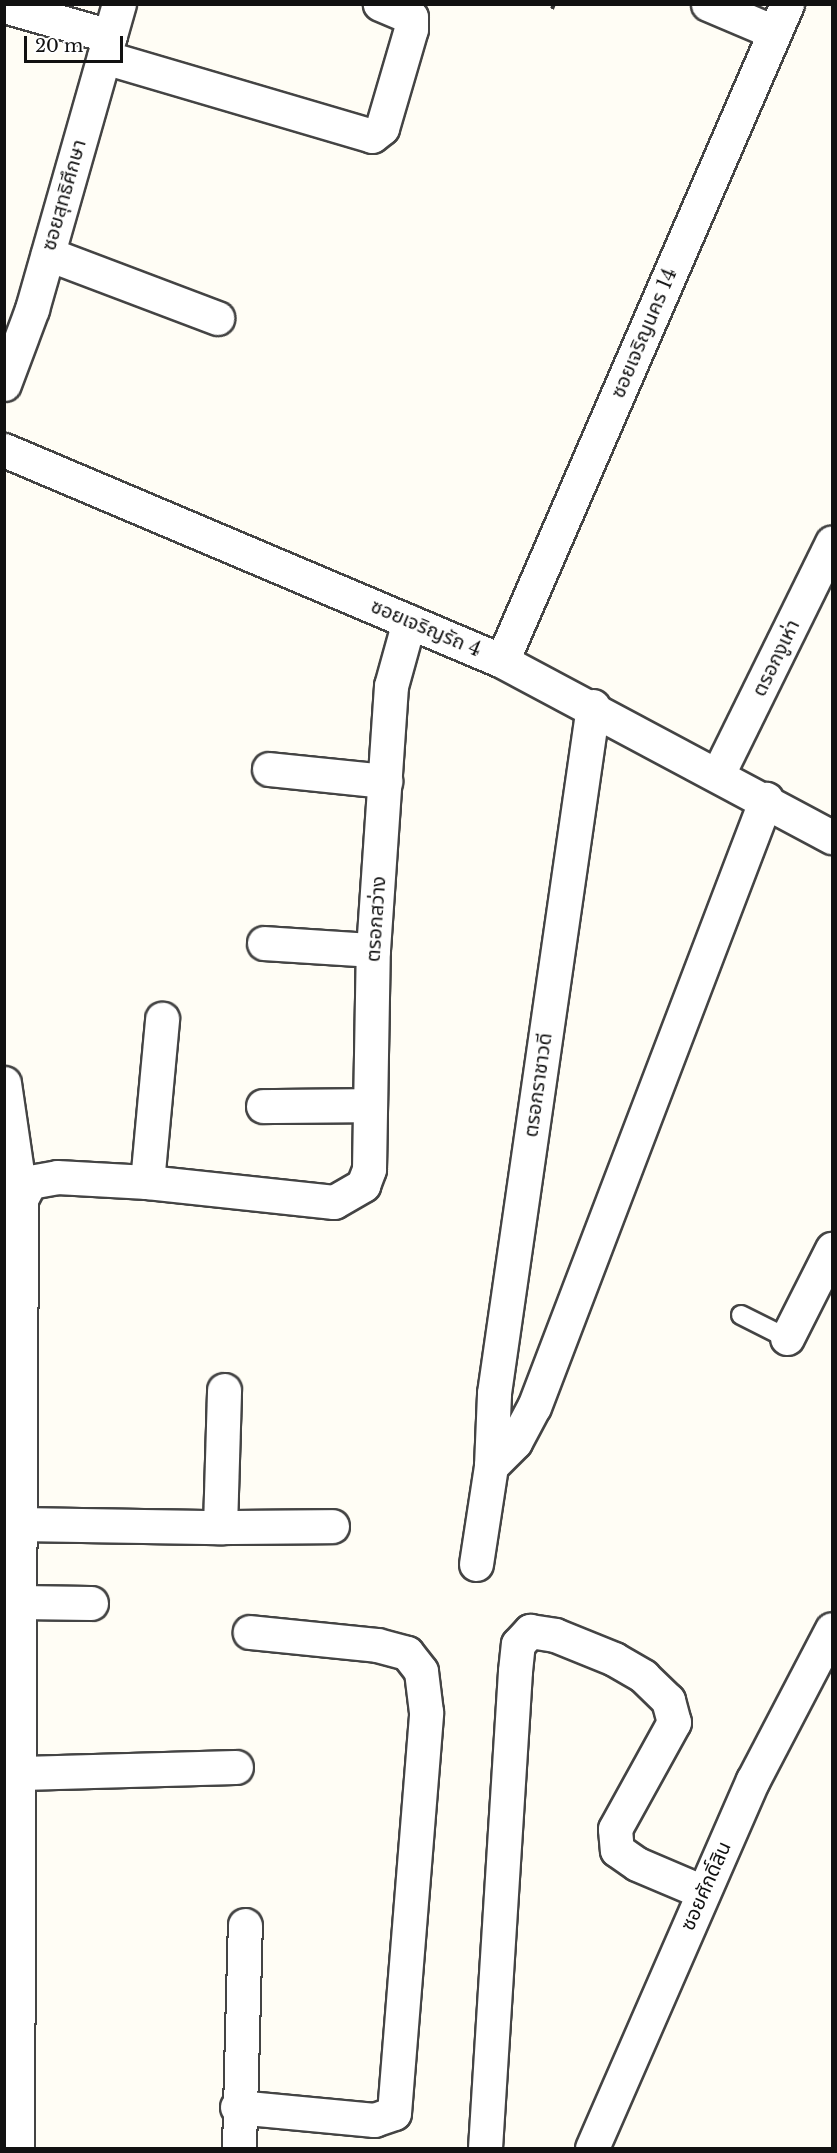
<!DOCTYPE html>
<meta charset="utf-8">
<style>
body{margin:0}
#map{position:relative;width:837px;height:2153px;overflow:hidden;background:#fffdf5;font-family:"Libre Baskerville","Noto Sans Thai",serif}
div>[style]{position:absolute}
.path>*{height:4px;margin-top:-2px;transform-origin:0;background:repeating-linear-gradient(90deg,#333 0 6px,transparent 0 9px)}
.roads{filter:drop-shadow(2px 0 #444) drop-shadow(-2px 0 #444) drop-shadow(0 2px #444) drop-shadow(0 -2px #444)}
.service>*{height:18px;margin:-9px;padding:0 9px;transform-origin:9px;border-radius:9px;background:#fff}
.minor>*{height:33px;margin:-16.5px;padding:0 16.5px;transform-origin:16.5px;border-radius:16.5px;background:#fff}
span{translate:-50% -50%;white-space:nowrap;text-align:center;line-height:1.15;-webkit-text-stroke:6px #fff;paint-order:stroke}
.street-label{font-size:20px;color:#111}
.frame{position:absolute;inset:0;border:6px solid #111;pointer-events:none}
.scale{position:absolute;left:24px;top:36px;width:99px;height:27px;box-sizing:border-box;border:3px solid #111;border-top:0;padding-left:8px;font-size:18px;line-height:21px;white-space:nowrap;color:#111;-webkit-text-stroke:4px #fff;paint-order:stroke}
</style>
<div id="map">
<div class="path">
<div style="left:552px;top:9px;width:5px;rotate:-68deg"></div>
</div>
<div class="roads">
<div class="service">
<div style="left:741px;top:1315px;width:51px;rotate:26.6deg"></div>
</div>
<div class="minor">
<div style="left:708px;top:4px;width:72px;rotate:23deg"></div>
<div style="left:4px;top:6px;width:110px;rotate:15.8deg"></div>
<div style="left:104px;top:57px;width:279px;rotate:16.4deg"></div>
<div style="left:372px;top:136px;width:13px;rotate:-39deg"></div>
<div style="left:382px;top:128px;width:103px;rotate:-73.7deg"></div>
<div style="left:411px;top:29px;width:12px;rotate:-90deg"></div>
<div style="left:411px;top:17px;width:34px;rotate:-157deg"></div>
<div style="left:48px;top:254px;width:181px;rotate:20.7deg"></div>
<div style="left:4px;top:384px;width:80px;rotate:-69.5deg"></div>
<div style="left:32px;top:309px;width:317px;rotate:-74.1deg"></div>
<div style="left:4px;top:450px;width:541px;rotate:22.96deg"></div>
<div style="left:502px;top:661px;width:374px;rotate:28.1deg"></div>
<div style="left:502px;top:661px;width:716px;rotate:-66.55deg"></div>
<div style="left:269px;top:769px;width:117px;rotate:5.9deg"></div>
<div style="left:718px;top:774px;width:258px;rotate:-63.8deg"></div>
<div style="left:264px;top:943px;width:109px;rotate:3.7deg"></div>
<div style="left:4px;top:1083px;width:117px;rotate:81.7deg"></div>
<div style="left:263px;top:1106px;width:106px;rotate:-0.5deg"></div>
<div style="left:147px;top:1182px;width:164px;rotate:-84.7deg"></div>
<div style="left:787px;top:1338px;width:100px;rotate:-63.2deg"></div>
<div style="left:491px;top:1466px;width:34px;rotate:-45deg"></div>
<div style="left:515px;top:1442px;width:40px;rotate:-62deg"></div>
<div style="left:534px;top:1407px;width:651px;rotate:-69.11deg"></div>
<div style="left:20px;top:1524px;width:200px;rotate:0.9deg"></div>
<div style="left:220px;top:1527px;width:137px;rotate:-88.3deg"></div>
<div style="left:220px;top:1527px;width:112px;rotate:-0.5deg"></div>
<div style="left:476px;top:1564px;width:99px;rotate:-81.3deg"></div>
<div style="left:491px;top:1466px;width:73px;rotate:-87.6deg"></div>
<div style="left:494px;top:1393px;width:694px;rotate:-81.8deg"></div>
<div style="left:19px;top:1602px;width:72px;rotate:0.8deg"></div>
<div style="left:21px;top:1773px;width:215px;rotate:-1.6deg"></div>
<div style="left:237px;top:2107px;width:138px;rotate:5.4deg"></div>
<div style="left:374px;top:2120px;width:21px;rotate:-19deg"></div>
<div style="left:394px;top:2113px;width:402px;rotate:-85.4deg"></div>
<div style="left:426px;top:1712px;width:41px;rotate:-97deg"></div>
<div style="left:421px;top:1671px;width:23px;rotate:-128deg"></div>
<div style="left:407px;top:1653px;width:31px;rotate:-165deg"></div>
<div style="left:377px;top:1645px;width:128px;rotate:-174.2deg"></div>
<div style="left:17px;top:2148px;width:949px;rotate:-89.76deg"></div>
<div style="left:21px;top:1199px;width:19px;rotate:-62deg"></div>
<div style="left:30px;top:1182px;width:27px;rotate:-10deg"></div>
<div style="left:57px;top:1177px;width:90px;rotate:3.2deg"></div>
<div style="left:147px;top:1182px;width:188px;rotate:6.1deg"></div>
<div style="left:334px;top:1202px;width:34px;rotate:-30deg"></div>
<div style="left:363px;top:1185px;width:17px;rotate:-69deg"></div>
<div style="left:369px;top:1169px;width:219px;rotate:-89deg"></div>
<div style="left:373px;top:950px;width:265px;rotate:-86.1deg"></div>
<div style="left:391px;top:686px;width:67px;rotate:-74.5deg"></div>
<div style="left:239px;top:2148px;width:223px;rotate:-88.5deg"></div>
<div style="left:485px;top:2148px;width:478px;rotate:-86.4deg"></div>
<div style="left:515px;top:1671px;width:27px;rotate:-84deg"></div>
<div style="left:518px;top:1644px;width:18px;rotate:-47deg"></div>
<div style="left:530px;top:1631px;width:25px;rotate:9deg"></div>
<div style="left:555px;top:1635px;width:64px;rotate:22.1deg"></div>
<div style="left:614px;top:1659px;width:34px;rotate:30deg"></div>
<div style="left:643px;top:1676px;width:35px;rotate:44deg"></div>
<div style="left:668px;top:1700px;width:23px;rotate:75deg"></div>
<div style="left:674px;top:1722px;width:122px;rotate:118.9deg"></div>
<div style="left:615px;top:1829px;width:21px;rotate:85deg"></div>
<div style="left:617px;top:1850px;width:24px;rotate:35deg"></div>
<div style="left:637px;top:1864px;width:72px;rotate:23deg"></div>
<div style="left:592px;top:2148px;width:402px;rotate:-66.4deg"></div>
<div style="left:753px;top:1780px;width:170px;rotate:-62.4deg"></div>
</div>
</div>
<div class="street-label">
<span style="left:64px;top:195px;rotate:-74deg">ซอยสุทธิศึกษา</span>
<span style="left:644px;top:333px;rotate:-67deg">ซอยเจริญนคร 14</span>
<span style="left:426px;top:628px;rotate:23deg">ซอยเจริญรัถ 4</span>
<span style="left:776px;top:658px;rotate:-64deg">ตรอกงูเห่า</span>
<span style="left:376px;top:919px;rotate:-86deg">ตรอกสว่าง</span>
<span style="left:538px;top:1085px;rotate:-82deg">ตรอกราชาวดี</span>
<span style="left:706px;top:1886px;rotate:-66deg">ซอยศักดิ์สิน</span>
</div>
<div class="frame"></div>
<div class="scale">20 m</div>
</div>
